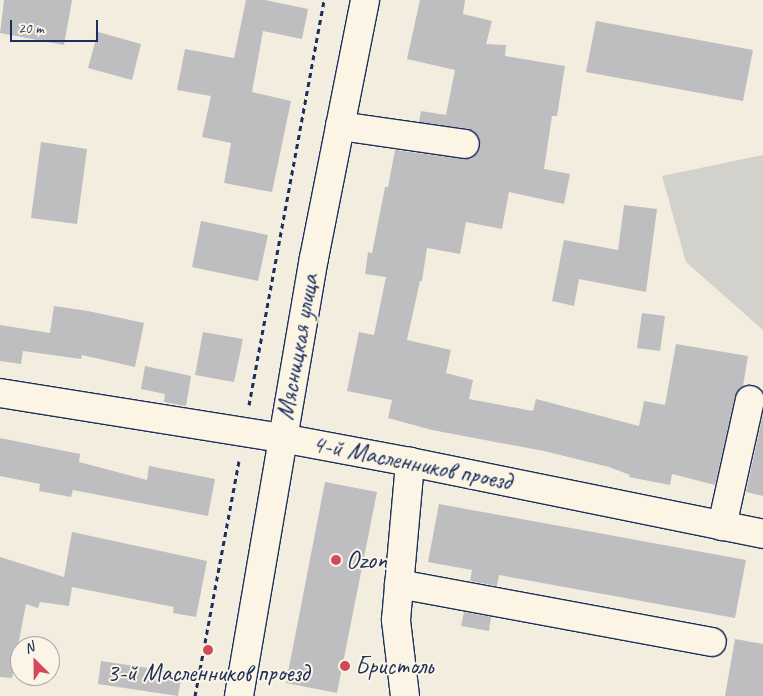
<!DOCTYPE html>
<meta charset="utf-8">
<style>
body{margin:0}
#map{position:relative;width:763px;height:696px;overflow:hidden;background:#f3ede0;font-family:Caveat,sans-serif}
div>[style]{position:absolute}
.green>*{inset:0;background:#d3d1cc}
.building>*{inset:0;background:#bebec0}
.path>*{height:3px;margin-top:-1.5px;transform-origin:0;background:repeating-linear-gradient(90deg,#1b2f5e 0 5px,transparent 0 9px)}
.roads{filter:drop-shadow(1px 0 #1b2f5e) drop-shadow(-1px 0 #1b2f5e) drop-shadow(0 1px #1b2f5e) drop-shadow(0 -1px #1b2f5e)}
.minor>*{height:28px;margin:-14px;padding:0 14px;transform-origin:14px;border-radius:14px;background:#fcf5e5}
.major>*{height:28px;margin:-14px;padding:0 14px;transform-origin:14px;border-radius:14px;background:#fcf5e5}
.dots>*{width:14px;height:14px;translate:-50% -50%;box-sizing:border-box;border:2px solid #fcf5e5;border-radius:50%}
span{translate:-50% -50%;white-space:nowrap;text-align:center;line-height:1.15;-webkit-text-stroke:4px #fcf5e5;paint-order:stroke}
.street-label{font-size:25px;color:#1b2f5e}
.poi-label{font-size:25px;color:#1b2f5e}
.left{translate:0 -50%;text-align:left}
.north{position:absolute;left:10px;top:636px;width:50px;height:50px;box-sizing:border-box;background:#fcf5e5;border:1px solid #a2a6af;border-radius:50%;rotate:337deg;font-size:14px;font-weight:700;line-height:20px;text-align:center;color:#1b2f5e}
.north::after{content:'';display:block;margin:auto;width:18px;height:22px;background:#d1495b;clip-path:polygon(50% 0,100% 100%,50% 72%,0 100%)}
.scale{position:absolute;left:10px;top:20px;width:88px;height:22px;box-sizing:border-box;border:2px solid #1b2f5e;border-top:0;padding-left:6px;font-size:15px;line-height:18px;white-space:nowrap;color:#1b2f5e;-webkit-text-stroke:4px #fcf5e5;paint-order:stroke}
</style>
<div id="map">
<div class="green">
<div style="clip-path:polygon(763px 155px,763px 330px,686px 262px,662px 176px)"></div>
</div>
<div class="building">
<div style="clip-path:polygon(4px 0,72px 0,64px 45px,0 33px)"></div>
<div style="clip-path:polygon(246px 0,265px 0,308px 9px,302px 39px,263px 31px,252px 92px,291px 101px,272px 192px,224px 183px,231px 143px,202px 137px,211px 96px,177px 90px,185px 49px,234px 58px)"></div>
<div style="clip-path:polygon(420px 0,465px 0,463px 14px,492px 21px,486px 44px,506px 45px,505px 56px,565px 66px,557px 116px,552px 116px,544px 169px,570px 174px,564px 204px,509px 192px,502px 229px,466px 222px,460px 254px,427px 248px,422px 281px,420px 281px,407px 340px,451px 350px,446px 373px,473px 380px,469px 399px,533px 411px,536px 399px,639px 426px,644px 401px,665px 405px,676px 344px,748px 356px,743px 386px,735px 397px,715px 485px,672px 474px,670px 485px,629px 477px,630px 475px,609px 467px,544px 451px,432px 430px,388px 418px,392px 400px,347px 391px,359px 332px,374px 335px,386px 277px,365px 274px,368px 252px,372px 253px,385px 187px,388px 187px,395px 150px,463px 159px,470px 159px,477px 154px,480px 147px,479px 138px,475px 132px,468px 129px,419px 122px,421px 111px,446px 115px,455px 70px,407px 59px)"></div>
<div style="clip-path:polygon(596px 21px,753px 50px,743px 101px,586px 72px)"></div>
<div style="clip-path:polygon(98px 32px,141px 44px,132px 80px,88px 68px)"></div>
<div style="clip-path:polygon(41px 142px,87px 149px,77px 224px,31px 218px)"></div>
<div style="clip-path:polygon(624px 205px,657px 209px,646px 292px,579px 279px,574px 306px,552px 301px,564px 240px,618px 250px)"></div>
<div style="clip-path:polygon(201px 221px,268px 235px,258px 281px,192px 267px)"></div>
<div style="clip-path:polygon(54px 306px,88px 311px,144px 323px,135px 367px,82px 355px,81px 359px,23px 351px,21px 364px,0 361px,0 325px,50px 333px)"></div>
<div style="clip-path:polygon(642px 313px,665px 316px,660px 351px,637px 348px)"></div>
<div style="clip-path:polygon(203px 332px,243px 339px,234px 382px,195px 375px)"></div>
<div style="clip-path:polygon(145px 366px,191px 376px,186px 406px,164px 402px,165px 394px,141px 389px)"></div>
<div style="clip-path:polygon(763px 414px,763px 496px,746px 492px)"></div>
<div style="clip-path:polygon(0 438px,80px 454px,79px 462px,147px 480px,149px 466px,215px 479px,208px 516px,73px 490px,71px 497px,39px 491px,40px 484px,0 476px)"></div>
<div style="clip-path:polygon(325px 482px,377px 492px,337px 693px,286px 683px)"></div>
<div style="clip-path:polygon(439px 504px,746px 560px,735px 618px,499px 575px,497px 586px,470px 581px,472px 570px,428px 562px)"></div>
<div style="clip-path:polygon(72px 532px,207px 561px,196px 617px,173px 613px,174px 607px,72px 587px,69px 606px,40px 602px,38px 608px,26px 604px,12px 678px,0 677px,0 557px,64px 577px)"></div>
<div style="clip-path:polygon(464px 612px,491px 617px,489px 631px,461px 626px)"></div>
<div style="clip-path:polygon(735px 639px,763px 644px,763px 696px,725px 696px)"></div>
<div style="clip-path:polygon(101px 661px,182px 673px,178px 696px,98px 684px)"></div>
</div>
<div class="path">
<div style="left:249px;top:405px;width:412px;rotate:-79.5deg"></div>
<div style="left:195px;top:696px;width:239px;rotate:-79.4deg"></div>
</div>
<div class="roads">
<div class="minor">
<div style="left:340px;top:126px;width:126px;rotate:8.2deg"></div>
<div style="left:0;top:393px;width:286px;rotate:9.1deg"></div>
<div style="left:282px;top:438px;width:130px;rotate:10.6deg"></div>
<div style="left:410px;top:462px;width:360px;rotate:11.5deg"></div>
<div style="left:722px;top:526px;width:129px;rotate:-77.5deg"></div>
<div style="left:399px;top:584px;width:318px;rotate:10.5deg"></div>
<div style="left:405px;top:696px;width:77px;rotate:-96.8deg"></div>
<div style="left:396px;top:620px;width:159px;rotate:-84.9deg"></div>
</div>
<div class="major">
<div style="left:239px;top:696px;width:444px;rotate:-80.3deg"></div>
<div style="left:314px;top:258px;width:263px;rotate:-78.8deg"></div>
</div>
</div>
<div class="dots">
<div style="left:336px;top:560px;background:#d1495b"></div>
<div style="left:208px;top:650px;background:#d1495b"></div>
<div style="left:345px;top:666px;background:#d1495b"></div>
</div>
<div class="street-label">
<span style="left:298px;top:347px;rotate:-80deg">Мясницкая улица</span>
<span style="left:412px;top:463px;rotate:11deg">4-й Масленников проезд</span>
</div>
<div class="poi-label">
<span class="left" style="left:346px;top:560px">Ozon</span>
<span class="left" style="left:355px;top:666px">Бристоль</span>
<span style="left:208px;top:673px">3-й Масленников проезд</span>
</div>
<div class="north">N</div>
<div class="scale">20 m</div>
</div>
